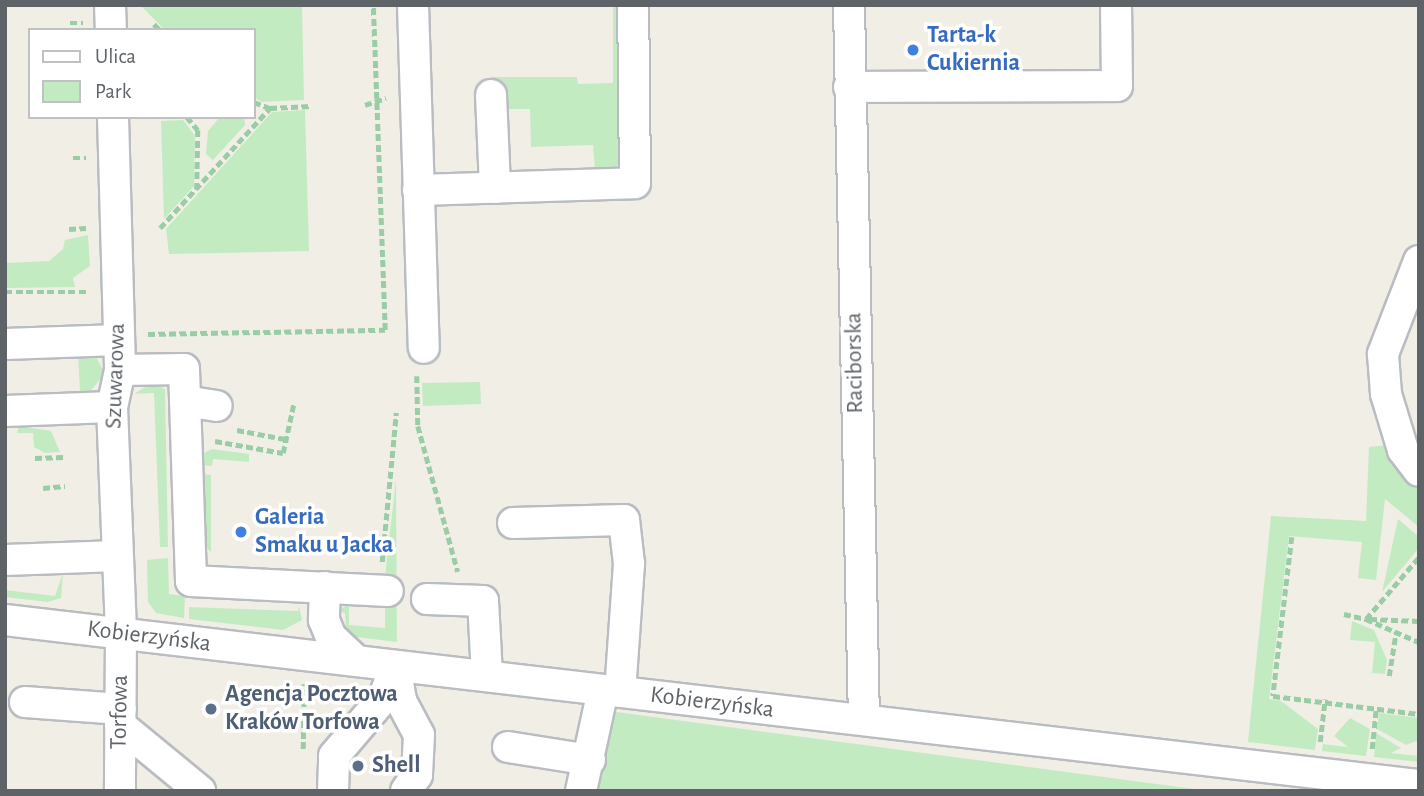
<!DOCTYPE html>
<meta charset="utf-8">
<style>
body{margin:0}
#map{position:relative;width:1424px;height:796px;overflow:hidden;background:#f1eee6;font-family:"Alegreya Sans",sans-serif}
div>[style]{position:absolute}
.green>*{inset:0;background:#c3ebc1}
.path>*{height:4.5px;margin-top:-2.25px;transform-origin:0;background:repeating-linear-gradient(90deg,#99cda6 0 7px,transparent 0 10.5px)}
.roads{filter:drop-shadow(2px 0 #b9bcc1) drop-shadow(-2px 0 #b9bcc1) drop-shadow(0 2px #b9bcc1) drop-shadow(0 -2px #b9bcc1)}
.minor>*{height:30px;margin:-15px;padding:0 15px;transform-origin:15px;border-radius:15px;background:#fff}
.dots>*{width:19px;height:19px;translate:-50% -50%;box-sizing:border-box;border:4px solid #fff;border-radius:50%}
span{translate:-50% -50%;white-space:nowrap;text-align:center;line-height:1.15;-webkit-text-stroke:7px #fff;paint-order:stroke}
.shop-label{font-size:24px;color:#366cbe;font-weight:700}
.left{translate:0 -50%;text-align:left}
.street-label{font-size:24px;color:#5e6368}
.service-label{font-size:24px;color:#4e5e75;font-weight:700}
.frame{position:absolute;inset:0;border:7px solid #5e6368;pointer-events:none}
.legend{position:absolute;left:28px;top:28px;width:228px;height:91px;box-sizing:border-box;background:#fff;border:2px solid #bfc1c3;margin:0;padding:9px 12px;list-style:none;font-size:21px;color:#5e6368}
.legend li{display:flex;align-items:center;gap:14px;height:35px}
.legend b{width:35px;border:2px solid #bfc1c3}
</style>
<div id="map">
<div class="green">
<div style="clip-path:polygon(140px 5px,302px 5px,304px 100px,261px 102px,254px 97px,254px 30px,165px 30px)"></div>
<div style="clip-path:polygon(613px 5px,623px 5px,626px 159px,605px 175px,595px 170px,593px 145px,531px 147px,530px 109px,505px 109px,491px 91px,491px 77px,577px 77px,578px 84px,613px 83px)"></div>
<div style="clip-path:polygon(305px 110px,309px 251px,169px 254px,166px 229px,272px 112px)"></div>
<div style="clip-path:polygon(220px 117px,244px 117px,245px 125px,213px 160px,206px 154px,208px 131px)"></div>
<div style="clip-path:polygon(183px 120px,195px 136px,194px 186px,164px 219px,161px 121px)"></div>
<div style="clip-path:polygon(88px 235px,90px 266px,73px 278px,75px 287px,6px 288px,6px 263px,49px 261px,63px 249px,65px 240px)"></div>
<div style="clip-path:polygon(78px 354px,95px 355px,105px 374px,87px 395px,68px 400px,68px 393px,80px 392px)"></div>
<div style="clip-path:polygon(480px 382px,481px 404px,423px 406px,422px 383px)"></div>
<div style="clip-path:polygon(152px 383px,165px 389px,168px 547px,160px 547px,154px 393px,134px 394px)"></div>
<div style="clip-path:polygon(19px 426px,51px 431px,60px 452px,45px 453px,34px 447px,33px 433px,17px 433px)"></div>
<div style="clip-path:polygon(1389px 445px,1401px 470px,1419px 486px,1419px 527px,1385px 499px,1376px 580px,1358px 578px,1362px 542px,1289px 536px,1269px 699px,1281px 701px,1318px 729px,1315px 750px,1248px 742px,1271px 516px,1366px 521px,1369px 447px)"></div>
<div style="clip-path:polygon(212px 449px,249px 454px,249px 462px,213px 459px,212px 466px,202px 465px,202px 454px)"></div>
<div style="clip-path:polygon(202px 474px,211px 475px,211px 552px,204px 546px)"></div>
<div style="clip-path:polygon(396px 479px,397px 642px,356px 637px,346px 630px,345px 613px,339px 611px,349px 603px,349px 625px,385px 628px,385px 577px)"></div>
<div style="clip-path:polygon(1398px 519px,1419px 537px,1419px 548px,1382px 592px)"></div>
<div style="clip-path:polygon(168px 558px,169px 594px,185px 596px,184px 618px,156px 613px,148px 602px,147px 560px)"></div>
<div style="clip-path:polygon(63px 573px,61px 598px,48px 602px,5px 597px,5px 590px,55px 596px)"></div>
<div style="clip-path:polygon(299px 606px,302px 620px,283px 630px,189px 619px,189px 607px,298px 611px)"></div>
<div style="clip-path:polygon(1352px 621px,1374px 630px,1387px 660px,1385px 674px,1372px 673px,1375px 642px,1350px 640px)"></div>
<div style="clip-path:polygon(616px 712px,1209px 791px,592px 791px)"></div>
<div style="clip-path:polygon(1379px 713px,1419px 718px,1419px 740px,1406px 745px,1377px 729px)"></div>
<div style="clip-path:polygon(1350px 718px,1370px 729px,1366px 756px,1322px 751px,1323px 744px,1348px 747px,1334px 736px)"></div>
<div style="clip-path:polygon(1376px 733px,1401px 748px,1391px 753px,1419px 756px,1419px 762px,1374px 757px)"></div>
</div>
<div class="path">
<div style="left:70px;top:23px;width:13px"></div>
<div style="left:154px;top:24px;width:8px;rotate:45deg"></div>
<div style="left:254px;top:102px;width:17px;rotate:21deg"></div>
<div style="left:270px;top:108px;width:41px;rotate:-2.8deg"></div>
<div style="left:365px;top:105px;width:22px;rotate:-18deg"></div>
<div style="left:187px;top:117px;width:17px;rotate:50deg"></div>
<div style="left:198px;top:130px;width:58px;rotate:91deg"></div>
<div style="left:73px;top:158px;width:13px"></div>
<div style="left:160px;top:228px;width:163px;rotate:-47.5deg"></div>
<div style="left:69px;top:229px;width:17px;rotate:-3deg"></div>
<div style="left:5px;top:292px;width:83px"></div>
<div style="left:148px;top:334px;width:237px;rotate:-1deg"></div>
<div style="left:385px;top:330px;width:325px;rotate:-92.1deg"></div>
<div style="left:417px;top:376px;width:50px;rotate:88.9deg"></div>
<div style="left:418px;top:426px;width:151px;rotate:74.7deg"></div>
<div style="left:237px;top:430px;width:49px;rotate:10.6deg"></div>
<div style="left:215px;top:441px;width:69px;rotate:10deg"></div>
<div style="left:283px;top:453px;width:52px;rotate:-77.8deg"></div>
<div style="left:35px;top:458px;width:29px;rotate:-2deg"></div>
<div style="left:43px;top:488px;width:22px;rotate:-5deg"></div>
<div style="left:1292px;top:537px;width:160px;rotate:96.8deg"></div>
<div style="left:1273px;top:696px;width:147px;rotate:7deg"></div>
<div style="left:382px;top:562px;width:150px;rotate:-84.6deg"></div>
<div style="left:1344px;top:614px;width:23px;rotate:13deg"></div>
<div style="left:1366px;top:619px;width:58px;rotate:23.5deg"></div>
<div style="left:1366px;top:619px;width:82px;rotate:-49.5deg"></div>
<div style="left:1370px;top:619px;width:49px;rotate:2.3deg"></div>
<div style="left:1389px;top:676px;width:45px;rotate:-81deg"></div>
<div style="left:1320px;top:742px;width:43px;rotate:-83.4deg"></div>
<div style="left:303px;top:749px;width:65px;rotate:-89.1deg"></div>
<div style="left:1372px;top:749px;width:40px;rotate:-84.3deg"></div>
</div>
<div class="roads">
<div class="minor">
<div style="left:110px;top:5px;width:25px;rotate:88deg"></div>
<div style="left:413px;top:5px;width:343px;rotate:88.2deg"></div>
<div style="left:849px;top:5px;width:715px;rotate:88.8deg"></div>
<div style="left:849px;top:87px;width:268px;rotate:-0.2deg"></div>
<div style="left:1117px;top:86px;width:81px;rotate:-90.7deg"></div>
<div style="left:491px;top:95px;width:93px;rotate:87.5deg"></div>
<div style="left:113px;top:117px;width:253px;rotate:88.4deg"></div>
<div style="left:120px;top:370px;width:38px;rotate:102deg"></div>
<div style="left:112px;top:407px;width:227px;rotate:87.7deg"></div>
<div style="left:121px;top:634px;width:157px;rotate:90.4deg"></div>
<div style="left:418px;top:190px;width:217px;rotate:-1.8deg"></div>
<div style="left:635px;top:183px;width:178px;rotate:-90.6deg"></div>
<div style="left:1419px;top:261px;width:100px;rotate:111.2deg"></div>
<div style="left:1383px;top:354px;width:40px;rotate:85.7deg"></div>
<div style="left:1386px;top:394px;width:59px;rotate:73.1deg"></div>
<div style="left:1403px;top:450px;width:26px;rotate:53deg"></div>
<div style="left:5px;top:344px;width:114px;rotate:-2deg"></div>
<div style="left:120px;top:370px;width:64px;rotate:-0.9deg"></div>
<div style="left:184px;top:369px;width:212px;rotate:88.1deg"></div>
<div style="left:191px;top:581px;width:197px;rotate:2.9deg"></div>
<div style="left:185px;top:401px;width:32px;rotate:9deg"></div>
<div style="left:5px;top:411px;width:107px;rotate:-2.1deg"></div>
<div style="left:513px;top:523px;width:111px;rotate:-1.5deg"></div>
<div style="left:624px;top:520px;width:44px;rotate:83.5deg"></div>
<div style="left:629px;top:564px;width:128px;rotate:94deg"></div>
<div style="left:5px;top:560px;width:112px;rotate:-2deg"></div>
<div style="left:325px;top:587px;width:33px;rotate:92deg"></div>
<div style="left:324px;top:620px;width:18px;rotate:68deg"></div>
<div style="left:331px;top:637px;width:35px;rotate:43deg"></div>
<div style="left:427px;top:599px;width:56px;rotate:2deg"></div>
<div style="left:483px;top:601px;width:75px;rotate:86.9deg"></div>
<div style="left:5px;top:620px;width:1424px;rotate:6.66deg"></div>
<div style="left:395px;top:666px;width:36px;rotate:80deg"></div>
<div style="left:401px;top:701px;width:38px;rotate:62deg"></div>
<div style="left:419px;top:735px;width:40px;rotate:92.9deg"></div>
<div style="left:417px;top:775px;width:19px;rotate:125deg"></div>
<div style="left:25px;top:702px;width:96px;rotate:4.2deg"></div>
<div style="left:120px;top:725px;width:104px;rotate:39.5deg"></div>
<div style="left:508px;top:747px;width:83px;rotate:9deg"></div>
<div style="left:333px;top:791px;width:35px;rotate:-88deg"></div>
<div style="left:334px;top:756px;width:77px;rotate:-49.7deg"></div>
<div style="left:384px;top:697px;width:33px;rotate:-70deg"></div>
<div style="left:581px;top:791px;width:103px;rotate:-77.7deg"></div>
</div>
</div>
<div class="dots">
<div style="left:913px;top:50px;background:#3f7fe0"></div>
<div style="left:241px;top:532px;background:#3f7fe0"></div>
<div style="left:211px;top:709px;background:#5c6f8a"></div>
<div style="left:358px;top:766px;background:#5c6f8a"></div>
</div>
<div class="shop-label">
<span class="left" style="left:927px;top:50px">Tarta-k<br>Cukiernia</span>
<span class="left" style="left:255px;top:532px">Galeria<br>Smaku u Jacka</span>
</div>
<div class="street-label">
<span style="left:855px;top:363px;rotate:-91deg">Raciborska</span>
<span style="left:116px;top:376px;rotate:-88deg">Szuwarowa</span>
<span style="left:149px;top:637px;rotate:7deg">Kobierzyńska</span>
<span style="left:712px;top:703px;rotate:7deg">Kobierzyńska</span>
<span style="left:120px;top:712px;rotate:-89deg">Torfowa</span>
</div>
<div class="service-label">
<span class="left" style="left:225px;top:709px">Agencja Pocztowa<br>Kraków Torfowa</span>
<span class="left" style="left:372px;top:766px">Shell</span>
</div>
<div class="frame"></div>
<ul class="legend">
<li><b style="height:9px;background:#fff"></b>Ulica</li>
<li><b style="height:19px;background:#c3ebc1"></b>Park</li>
</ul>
</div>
